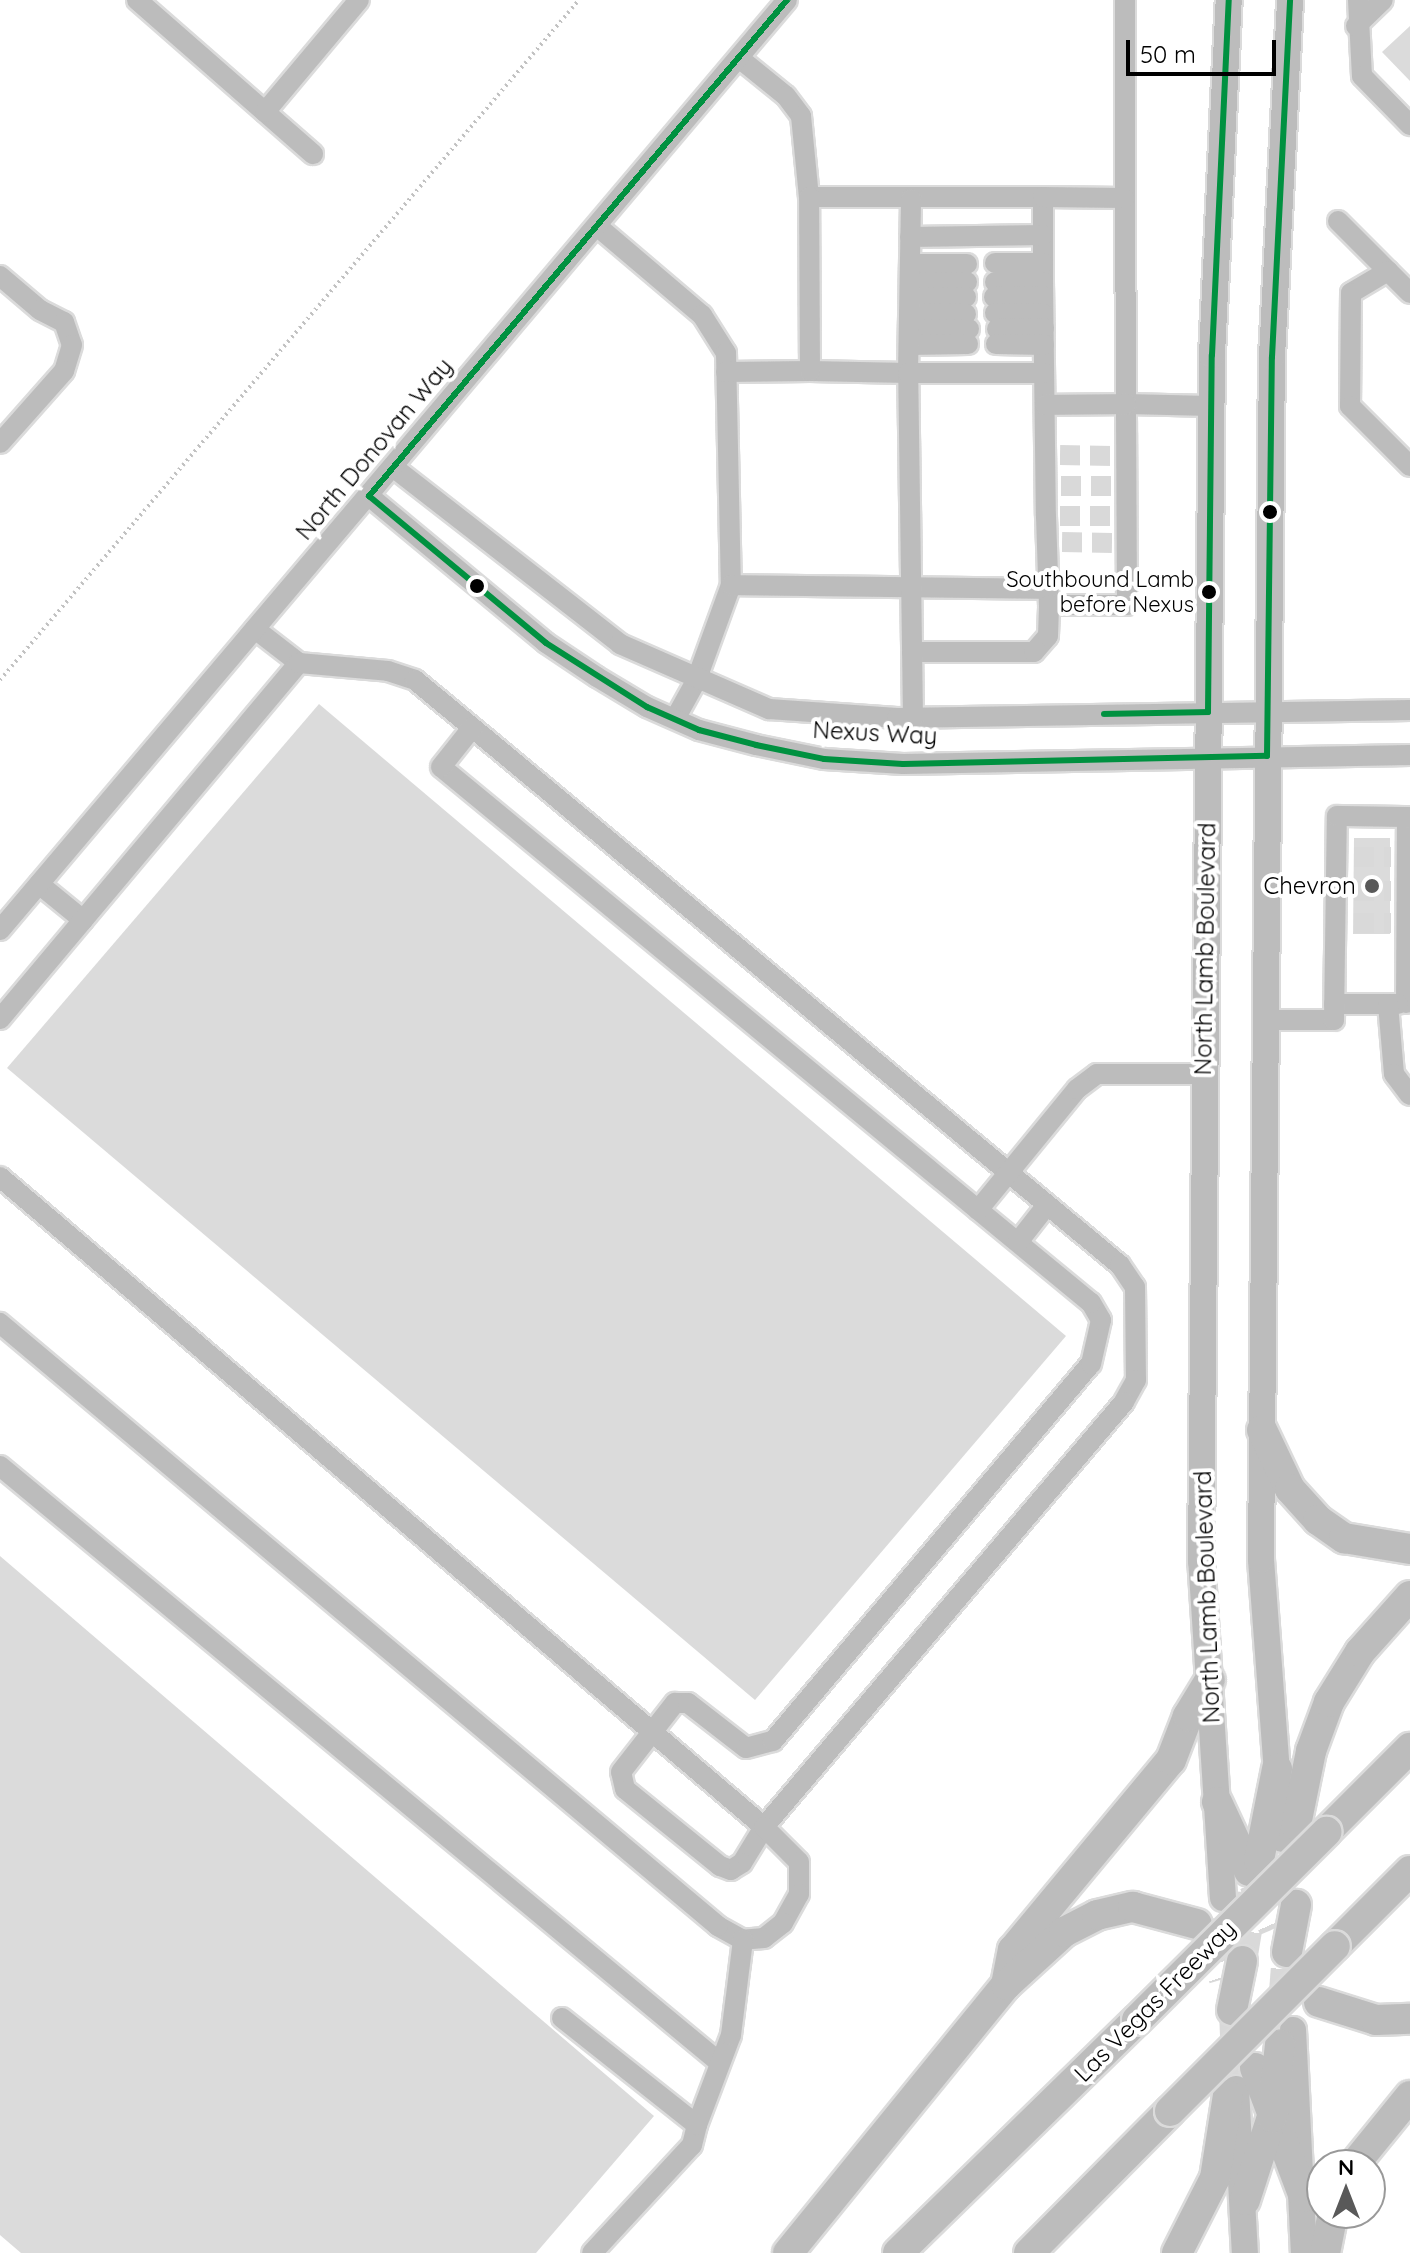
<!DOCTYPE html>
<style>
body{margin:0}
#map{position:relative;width:1410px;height:2253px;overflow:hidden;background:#fff;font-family:Quicksand,sans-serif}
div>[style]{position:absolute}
.building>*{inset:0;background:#dbdbdb}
.minor-tunnel>*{height:20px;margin-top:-10px;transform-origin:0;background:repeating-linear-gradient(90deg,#d9d9d9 0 20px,transparent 0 30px)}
.major-tunnel>*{height:26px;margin-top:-13px;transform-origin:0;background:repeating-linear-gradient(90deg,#d9d9d9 0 26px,transparent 0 39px)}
.highway-tunnel>*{height:30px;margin-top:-15px;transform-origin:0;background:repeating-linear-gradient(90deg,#d9d9d9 0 30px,transparent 0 45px)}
.path>*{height:4px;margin-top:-2px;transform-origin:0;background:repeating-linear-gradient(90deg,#c2c2c2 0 2px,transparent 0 6px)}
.roads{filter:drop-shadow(2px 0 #dbdbdb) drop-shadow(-2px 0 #dbdbdb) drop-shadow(0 2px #dbdbdb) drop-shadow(0 -2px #dbdbdb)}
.minor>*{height:20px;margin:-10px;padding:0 10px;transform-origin:10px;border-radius:10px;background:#bcbcbc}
.major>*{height:26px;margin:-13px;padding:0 13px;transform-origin:13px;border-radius:13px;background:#bcbcbc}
.highway>*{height:30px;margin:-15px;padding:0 15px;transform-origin:15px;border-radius:15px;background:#bcbcbc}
.bridges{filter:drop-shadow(2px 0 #dbdbdb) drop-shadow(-2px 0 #dbdbdb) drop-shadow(0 2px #dbdbdb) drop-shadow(0 -2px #dbdbdb)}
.highway-bridge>*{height:30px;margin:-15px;padding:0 15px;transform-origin:15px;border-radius:15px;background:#bcbcbc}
.bus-1>*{height:6px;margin:-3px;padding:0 3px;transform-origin:3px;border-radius:3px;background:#009140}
.dots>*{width:22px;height:22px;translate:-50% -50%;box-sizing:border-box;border:4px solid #fff;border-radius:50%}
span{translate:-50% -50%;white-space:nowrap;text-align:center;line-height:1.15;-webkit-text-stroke:8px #fff;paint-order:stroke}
.bus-label{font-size:22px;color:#000}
.right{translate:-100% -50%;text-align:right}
.street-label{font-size:24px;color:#000}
.poi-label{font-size:24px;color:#000}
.north{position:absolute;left:1306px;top:2149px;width:80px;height:80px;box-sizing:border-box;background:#fff;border:2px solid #999;border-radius:50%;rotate:0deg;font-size:22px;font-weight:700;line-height:32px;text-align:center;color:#000}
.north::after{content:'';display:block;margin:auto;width:28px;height:36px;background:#595959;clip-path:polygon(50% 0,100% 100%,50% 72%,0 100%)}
.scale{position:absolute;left:1126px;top:40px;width:150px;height:36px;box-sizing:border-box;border:4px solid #000;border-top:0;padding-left:10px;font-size:24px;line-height:28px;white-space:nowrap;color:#000;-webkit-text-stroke:6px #fff;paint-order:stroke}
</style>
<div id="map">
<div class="building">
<div style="clip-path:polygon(1410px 26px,1410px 81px,1382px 52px)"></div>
<div style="clip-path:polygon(319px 704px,1066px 1336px,755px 1700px,7px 1068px)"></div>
<div style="clip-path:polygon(1354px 838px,1390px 838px,1390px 934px,1353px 934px)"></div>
<div style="clip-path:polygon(0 1556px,654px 2116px,536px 2253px,21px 2253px,0 2235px)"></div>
</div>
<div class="minor-tunnel">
<div style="left:1060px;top:455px;width:52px;rotate:1.1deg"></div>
<div style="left:1061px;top:486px;width:51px"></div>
<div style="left:1060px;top:516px;width:51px"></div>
<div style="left:1062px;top:542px;width:50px;rotate:1.1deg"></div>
<div style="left:1354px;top:857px;width:37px"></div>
<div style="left:1354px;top:891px;width:37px"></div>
<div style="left:1354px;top:923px;width:37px"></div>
</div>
<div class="major-tunnel">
<div style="left:1232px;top:2010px;width:79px;rotate:87.8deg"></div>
</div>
<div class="highway-tunnel">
<div style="left:1254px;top:1883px;width:50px;rotate:66.5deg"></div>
<div style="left:1201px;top:1928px;width:11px;rotate:34deg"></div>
<div style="left:1210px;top:1934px;width:47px;rotate:72.7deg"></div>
<div style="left:1242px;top:1961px;width:68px;rotate:-80.7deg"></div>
<div style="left:1280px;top:2044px;width:92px;rotate:-85.6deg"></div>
</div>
<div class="path">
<div style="left:0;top:680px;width:893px;rotate:-49.59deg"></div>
</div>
<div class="roads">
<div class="minor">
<div style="left:137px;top:0;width:234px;rotate:41.2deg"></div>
<div style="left:1125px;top:0;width:404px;rotate:89.9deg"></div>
<div style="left:1126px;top:404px;width:85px;rotate:1.3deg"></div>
<div style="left:1358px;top:0;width:76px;rotate:87deg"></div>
<div style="left:1362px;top:76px;width:69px;rotate:45.6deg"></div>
<div style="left:1356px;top:26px;width:37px;rotate:-44deg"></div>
<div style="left:739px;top:58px;width:60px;rotate:39deg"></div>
<div style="left:786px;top:96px;width:25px;rotate:53deg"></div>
<div style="left:801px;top:116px;width:81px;rotate:84.4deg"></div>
<div style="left:809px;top:197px;width:234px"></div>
<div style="left:1043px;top:197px;width:85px;rotate:90deg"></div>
<div style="left:1043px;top:282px;width:234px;rotate:89.3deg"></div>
<div style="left:1046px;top:516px;width:89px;rotate:88.1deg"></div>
<div style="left:1049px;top:605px;width:78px"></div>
<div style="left:1127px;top:605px;width:201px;rotate:-90.3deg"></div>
<div style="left:1126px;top:404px;width:81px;rotate:179.3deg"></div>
<div style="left:265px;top:112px;width:146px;rotate:-50deg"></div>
<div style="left:1043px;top:197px;width:81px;rotate:0.7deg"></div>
<div style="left:1338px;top:221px;width:71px;rotate:45deg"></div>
<div style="left:597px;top:226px;width:138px;rotate:40.3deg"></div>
<div style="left:702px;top:315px;width:45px;rotate:57.7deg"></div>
<div style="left:726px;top:353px;width:232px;rotate:88.8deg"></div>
<div style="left:731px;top:585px;width:102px;rotate:110deg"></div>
<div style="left:696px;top:681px;width:43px;rotate:118.9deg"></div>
<div style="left:910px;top:237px;width:133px;rotate:-0.9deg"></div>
<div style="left:995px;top:263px;width:48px"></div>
<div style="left:910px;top:264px;width:57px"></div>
<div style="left:0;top:276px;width:52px;rotate:40.4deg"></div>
<div style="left:40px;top:310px;width:27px;rotate:27deg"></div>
<div style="left:64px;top:322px;width:24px;rotate:71deg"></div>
<div style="left:72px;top:345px;width:27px;rotate:107deg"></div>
<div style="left:64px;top:371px;width:96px;rotate:131.6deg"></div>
<div style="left:995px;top:282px;width:48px"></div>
<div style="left:910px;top:283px;width:57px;rotate:-1deg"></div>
<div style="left:1410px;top:293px;width:31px;rotate:-135deg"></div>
<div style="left:1388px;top:271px;width:43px;rotate:149.3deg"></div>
<div style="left:1351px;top:293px;width:113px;rotate:90.5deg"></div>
<div style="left:1350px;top:406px;width:85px;rotate:45deg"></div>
<div style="left:994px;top:297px;width:49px;rotate:-1.2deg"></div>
<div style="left:910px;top:298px;width:56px;rotate:-1deg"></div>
<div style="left:909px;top:313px;width:57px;rotate:1deg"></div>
<div style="left:995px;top:313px;width:48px;rotate:1.2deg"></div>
<div style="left:997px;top:329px;width:47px;rotate:-1.2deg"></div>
<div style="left:909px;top:330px;width:60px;rotate:-1deg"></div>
<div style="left:996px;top:344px;width:48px;rotate:1.2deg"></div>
<div style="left:909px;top:345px;width:59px;rotate:-1deg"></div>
<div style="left:810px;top:371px;width:98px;rotate:1.2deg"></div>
<div style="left:908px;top:373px;width:174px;rotate:-89deg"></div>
<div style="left:726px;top:372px;width:84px;rotate:-0.7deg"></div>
<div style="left:810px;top:371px;width:174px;rotate:-90.3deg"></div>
<div style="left:393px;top:467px;width:288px;rotate:37.9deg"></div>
<div style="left:620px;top:644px;width:163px;rotate:23.6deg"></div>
<div style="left:769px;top:709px;width:128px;rotate:4deg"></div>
<div style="left:897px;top:718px;width:513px;rotate:-0.89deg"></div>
<div style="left:369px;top:496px;width:230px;rotate:39.7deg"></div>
<div style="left:546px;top:643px;width:61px;rotate:33.7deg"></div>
<div style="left:597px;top:677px;width:58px;rotate:31deg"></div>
<div style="left:647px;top:707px;width:57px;rotate:23.9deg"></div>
<div style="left:699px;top:730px;width:59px;rotate:14.7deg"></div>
<div style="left:756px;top:745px;width:69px;rotate:11.6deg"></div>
<div style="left:824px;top:759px;width:79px;rotate:3.6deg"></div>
<div style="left:903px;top:764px;width:507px;rotate:-1.02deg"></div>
<div style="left:731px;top:585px;width:317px;rotate:0.7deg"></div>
<div style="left:255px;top:629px;width:56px;rotate:37.7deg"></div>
<div style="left:912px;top:652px;width:122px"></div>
<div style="left:1034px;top:652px;width:21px;rotate:-49deg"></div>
<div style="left:1048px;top:636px;width:31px;rotate:-88deg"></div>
<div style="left:913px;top:718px;width:345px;rotate:-90.8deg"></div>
<div style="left:908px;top:373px;width:136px"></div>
<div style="left:39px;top:884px;width:57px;rotate:39.3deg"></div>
<div style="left:0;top:930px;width:1218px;rotate:-49.76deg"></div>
<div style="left:1406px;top:1003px;width:186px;rotate:-89.7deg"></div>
<div style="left:1334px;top:1004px;width:64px"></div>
<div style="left:1388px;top:1004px;width:70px;rotate:85.1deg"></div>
<div style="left:1394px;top:1074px;width:26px;rotate:53deg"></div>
<div style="left:0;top:1019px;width:465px;rotate:-50deg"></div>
<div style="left:299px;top:663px;width:89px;rotate:5.1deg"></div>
<div style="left:388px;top:671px;width:28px;rotate:18deg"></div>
<div style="left:415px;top:680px;width:916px;rotate:39.69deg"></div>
<div style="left:1120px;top:1265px;width:27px;rotate:56deg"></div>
<div style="left:1135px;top:1287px;width:93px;rotate:89.4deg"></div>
<div style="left:1136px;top:1380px;width:25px;rotate:119deg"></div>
<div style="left:1124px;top:1402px;width:557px;rotate:130.27deg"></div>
<div style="left:764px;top:1827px;width:42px;rotate:121.4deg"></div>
<div style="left:742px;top:1863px;width:13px;rotate:148deg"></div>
<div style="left:731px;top:1870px;width:12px;rotate:-160deg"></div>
<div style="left:720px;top:1866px;width:122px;rotate:-141deg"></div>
<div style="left:625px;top:1789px;width:17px;rotate:-103deg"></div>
<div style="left:621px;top:1772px;width:88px;rotate:-52deg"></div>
<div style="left:675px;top:1703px;width:13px"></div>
<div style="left:688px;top:1703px;width:73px;rotate:37.8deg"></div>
<div style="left:746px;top:1748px;width:28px;rotate:-15deg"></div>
<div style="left:773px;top:1741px;width:493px;rotate:-49.9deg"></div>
<div style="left:1091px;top:1364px;width:45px;rotate:-77.2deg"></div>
<div style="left:1101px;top:1320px;width:20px;rotate:-120deg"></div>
<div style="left:1091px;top:1303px;width:842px;rotate:-140.49deg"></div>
<div style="left:441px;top:767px;width:50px;rotate:-51.5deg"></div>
<div style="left:1265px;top:1020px;width:69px"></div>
<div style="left:1334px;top:1020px;width:204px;rotate:-89.2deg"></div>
<div style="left:1337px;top:816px;width:73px;rotate:0.8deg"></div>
<div style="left:0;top:1177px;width:1003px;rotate:40.39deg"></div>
<div style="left:764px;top:1827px;width:49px;rotate:45deg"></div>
<div style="left:799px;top:1862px;width:32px;rotate:90deg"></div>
<div style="left:799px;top:1894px;width:33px;rotate:119deg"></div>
<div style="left:783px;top:1923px;width:24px;rotate:142deg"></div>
<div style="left:764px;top:1938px;width:21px;rotate:175deg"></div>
<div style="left:743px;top:1940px;width:29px;rotate:-151deg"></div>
<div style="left:718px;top:1926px;width:938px;rotate:-139.98deg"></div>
<div style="left:978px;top:1210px;width:156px;rotate:-50.7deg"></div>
<div style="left:1077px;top:1089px;width:25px;rotate:-37deg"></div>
<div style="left:1097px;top:1074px;width:107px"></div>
<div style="left:1018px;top:1242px;width:47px;rotate:-51.9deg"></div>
<div style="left:0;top:1466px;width:935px;rotate:39.66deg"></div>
<div style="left:562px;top:2018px;width:172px;rotate:38.4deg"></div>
<div style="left:697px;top:2125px;width:21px;rotate:104deg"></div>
<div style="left:692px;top:2145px;width:147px;rotate:132.8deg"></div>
<div style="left:697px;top:2125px;width:96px;rotate:-69.3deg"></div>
<div style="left:731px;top:2035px;width:96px;rotate:-82.8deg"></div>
</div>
<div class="major">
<div style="left:1282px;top:1839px;width:280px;rotate:-94.3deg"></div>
<div style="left:1261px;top:1560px;width:1203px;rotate:-89.48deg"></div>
<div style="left:1272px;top:357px;width:357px;rotate:-87.1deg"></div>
<div style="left:1223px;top:1898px;width:337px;rotate:-93.7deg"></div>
<div style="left:1201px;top:1562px;width:1207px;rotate:-89.48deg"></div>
<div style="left:1212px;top:355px;width:355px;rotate:-87.3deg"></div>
<div style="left:1293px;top:2030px;width:223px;rotate:87.2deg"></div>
<div style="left:1236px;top:2089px;width:164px;rotate:86.9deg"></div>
</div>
<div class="highway">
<div style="left:1262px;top:1430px;width:65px;rotate:64.6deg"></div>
<div style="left:1290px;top:1489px;width:42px;rotate:47.9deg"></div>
<div style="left:1318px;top:1520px;width:32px;rotate:35deg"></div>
<div style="left:1344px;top:1538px;width:67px;rotate:9.5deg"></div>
<div style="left:1217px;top:1802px;width:76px;rotate:65.1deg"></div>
<div style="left:1296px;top:1825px;width:76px;rotate:-78.5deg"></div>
<div style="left:1311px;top:1751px;width:52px;rotate:-69.8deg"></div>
<div style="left:1329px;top:1702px;width:59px;rotate:-58.2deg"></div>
<div style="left:1360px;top:1652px;width:75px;rotate:-48.2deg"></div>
<div style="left:1326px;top:1832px;width:119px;rotate:-45deg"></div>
<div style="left:1259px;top:1860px;width:93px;rotate:-78.8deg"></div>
<div style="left:1335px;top:1946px;width:106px;rotate:-45deg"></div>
<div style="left:1287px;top:1952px;width:48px;rotate:-79.2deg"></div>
<div style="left:1006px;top:1985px;width:36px;rotate:-79deg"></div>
<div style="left:1013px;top:1950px;width:247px;rotate:-50.3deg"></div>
<div style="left:1171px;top:1760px;width:47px;rotate:-68.9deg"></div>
<div style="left:1188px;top:1716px;width:42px;rotate:-58.6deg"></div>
<div style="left:1319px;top:2002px;width:60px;rotate:17.5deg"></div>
<div style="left:1376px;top:2020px;width:34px;rotate:-2deg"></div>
<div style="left:1232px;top:2010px;width:50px;rotate:-78.5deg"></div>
<div style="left:1255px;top:2068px;width:138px;rotate:69.2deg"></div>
<div style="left:1354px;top:2165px;width:89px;rotate:-50.9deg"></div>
<div style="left:1245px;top:2200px;width:87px;rotate:-72deg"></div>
<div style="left:1272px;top:2117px;width:73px;rotate:-83.7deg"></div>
<div style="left:788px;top:2253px;width:345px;rotate:-50.9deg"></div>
<div style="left:1006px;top:1985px;width:79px;rotate:-42.4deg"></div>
<div style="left:1064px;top:1932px;width:37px;rotate:-27deg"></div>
<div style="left:1097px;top:1915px;width:37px;rotate:-13deg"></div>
<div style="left:1133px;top:1907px;width:66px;rotate:14.9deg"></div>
<div style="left:898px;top:2253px;width:334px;rotate:-44.3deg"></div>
<div style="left:1029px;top:2253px;width:200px;rotate:-45.2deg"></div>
<div style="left:1177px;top:2253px;width:84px;rotate:-63.1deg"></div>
<div style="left:1215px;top:2178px;width:84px;rotate:-81.1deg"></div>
<div style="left:1325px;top:2253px;width:41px;rotate:-78.7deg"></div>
</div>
</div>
<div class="bridges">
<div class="highway-bridge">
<div style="left:1137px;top:2020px;width:267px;rotate:-44.8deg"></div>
<div style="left:1170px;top:2111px;width:233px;rotate:-45deg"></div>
</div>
</div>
<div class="bus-1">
<div style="left:787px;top:0;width:649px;rotate:130.12deg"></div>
<div style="left:369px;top:496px;width:230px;rotate:39.7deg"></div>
<div style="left:546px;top:643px;width:120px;rotate:32.4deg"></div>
<div style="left:647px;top:707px;width:57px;rotate:23.9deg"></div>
<div style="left:699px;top:730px;width:59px;rotate:14.7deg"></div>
<div style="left:756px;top:745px;width:69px;rotate:11.6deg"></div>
<div style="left:824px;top:759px;width:79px;rotate:3.6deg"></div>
<div style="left:903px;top:764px;width:364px;rotate:-1.3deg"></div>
<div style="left:1267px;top:756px;width:399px;rotate:-89.3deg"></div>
<div style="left:1272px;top:357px;width:357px;rotate:-87.1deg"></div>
<div style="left:1104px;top:714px;width:104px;rotate:-1.1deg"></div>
<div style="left:1208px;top:712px;width:357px;rotate:-89.4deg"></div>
<div style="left:1212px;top:355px;width:355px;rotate:-87.3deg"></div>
</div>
<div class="dots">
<div style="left:1270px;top:512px;background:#000"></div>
<div style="left:477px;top:586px;background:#000"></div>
<div style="left:1209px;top:592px;background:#000"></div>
<div style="left:1372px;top:886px;background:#595959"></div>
</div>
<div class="bus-label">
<span class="right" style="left:1194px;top:592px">Southbound Lamb<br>before Nexus</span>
</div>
<div class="street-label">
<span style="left:374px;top:449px;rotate:-50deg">North Donovan Way</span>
<span style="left:875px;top:733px;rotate:3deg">Nexus Way</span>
<span style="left:1205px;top:949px;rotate:-89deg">North Lamb Boulevard</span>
<span style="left:1207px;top:1597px;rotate:-92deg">North Lamb Boulevard</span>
<span style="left:1155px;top:2001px;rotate:-45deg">Las Vegas Freeway</span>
</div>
<div class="poi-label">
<span class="right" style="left:1356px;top:886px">Chevron</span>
</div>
<div class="north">N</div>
<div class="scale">50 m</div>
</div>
